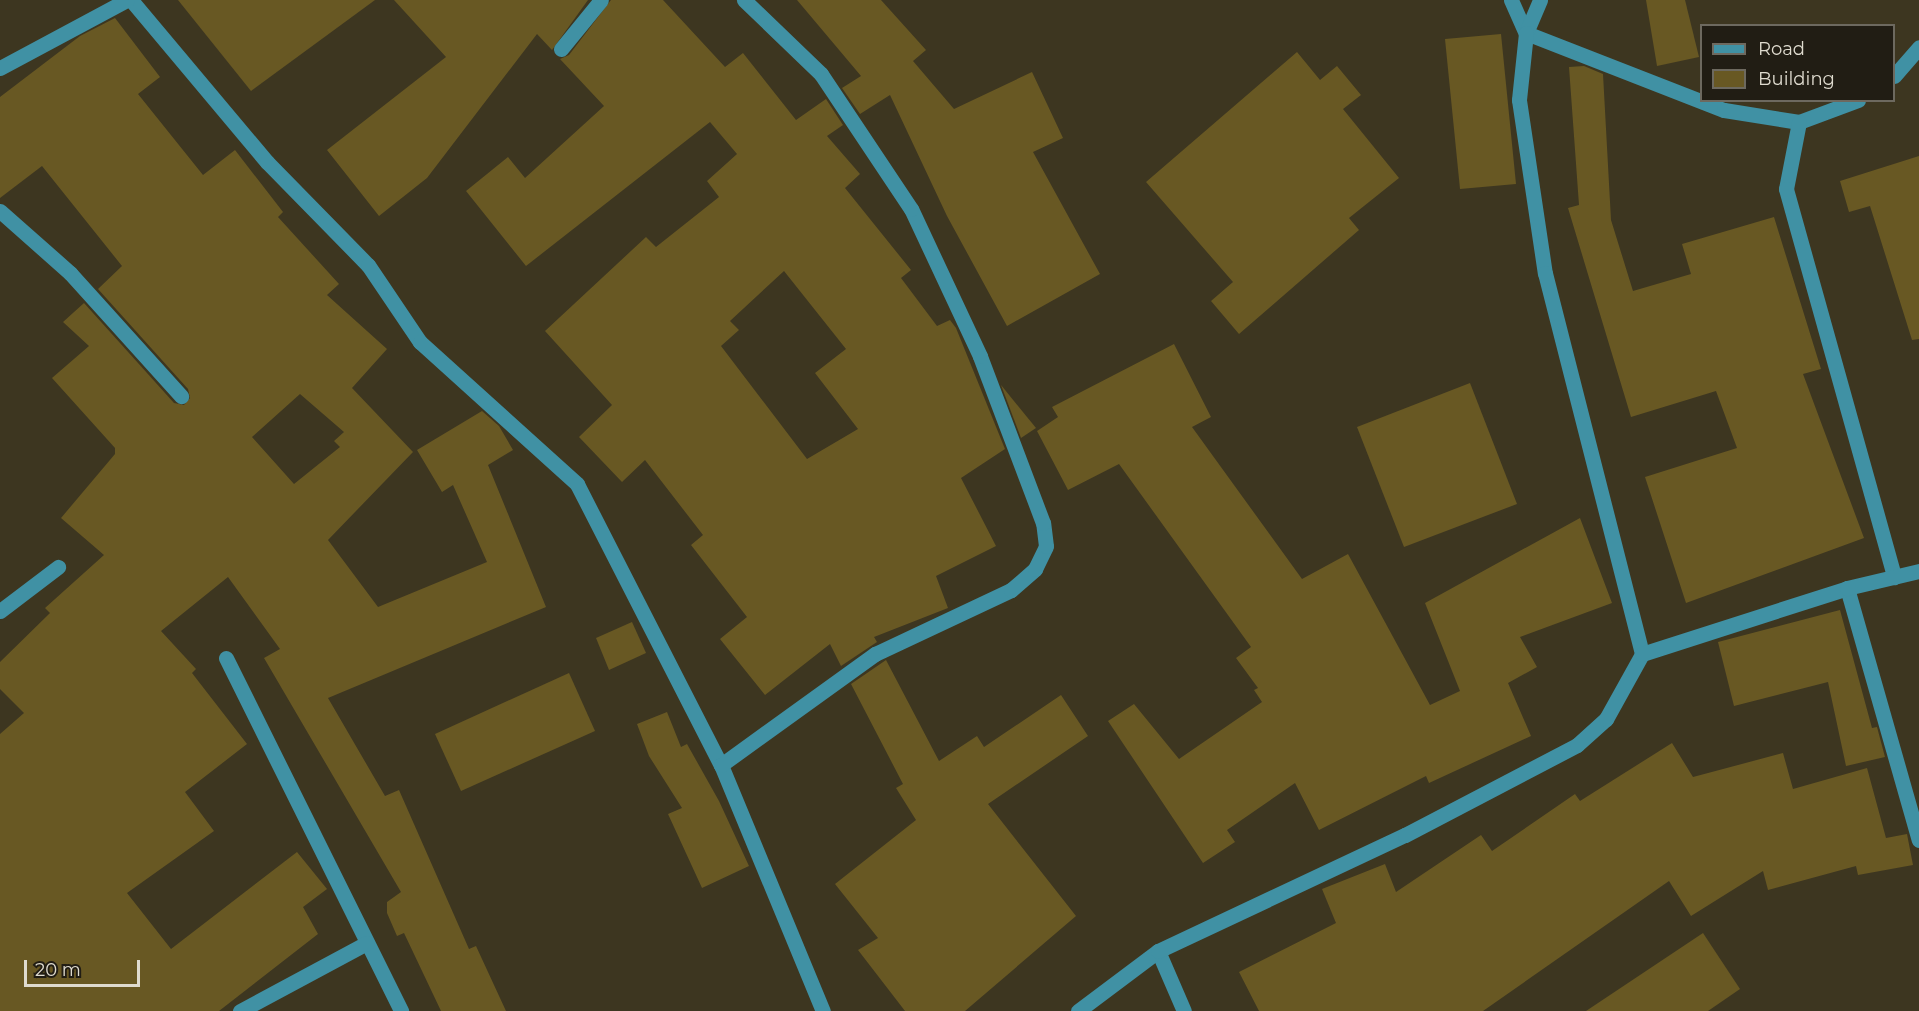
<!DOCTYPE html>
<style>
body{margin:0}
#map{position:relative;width:1919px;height:1011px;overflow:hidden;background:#3d3620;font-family:Montserrat,sans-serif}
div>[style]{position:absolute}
.building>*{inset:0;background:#685823}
.minor>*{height:15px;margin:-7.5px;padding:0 7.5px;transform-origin:7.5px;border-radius:7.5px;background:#4091a4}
span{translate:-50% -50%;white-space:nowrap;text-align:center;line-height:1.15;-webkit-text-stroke:4.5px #211d14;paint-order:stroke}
.legend{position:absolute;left:1700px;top:24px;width:195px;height:78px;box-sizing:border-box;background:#211d14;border:2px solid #6d695f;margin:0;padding:8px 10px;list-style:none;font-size:18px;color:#dfdbcf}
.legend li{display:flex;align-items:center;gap:12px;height:30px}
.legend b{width:30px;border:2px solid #6d695f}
.scale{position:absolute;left:24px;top:960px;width:116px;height:27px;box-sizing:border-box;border:3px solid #dfdbcf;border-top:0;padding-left:8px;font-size:18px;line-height:21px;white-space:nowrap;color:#dfdbcf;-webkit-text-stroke:4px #211d14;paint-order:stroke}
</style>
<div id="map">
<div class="building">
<div style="clip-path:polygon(178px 0,375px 0,251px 91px)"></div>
<div style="clip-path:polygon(394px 0,588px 0,552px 50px,537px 34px,427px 178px,379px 216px,327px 150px,446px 57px)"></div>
<div style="clip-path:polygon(evenodd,611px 0,663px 0,725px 67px,743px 53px,796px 120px,826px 99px,843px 125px,827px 136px,860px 174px,845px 188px,911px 270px,901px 278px,937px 326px,950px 320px,956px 328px,1005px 449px,961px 478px,996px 546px,936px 576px,948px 608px,874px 637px,877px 642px,841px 666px,830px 644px,765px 695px,720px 639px,747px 617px,691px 545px,703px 535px,645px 460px,622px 482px,579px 437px,612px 405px,545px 331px,646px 237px,656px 247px,719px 197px,707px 181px,737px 154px,710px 122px,526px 266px,466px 191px,508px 157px,525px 178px,604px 106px,560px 59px,569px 55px,611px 0,784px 271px,846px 349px,815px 373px,858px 429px,807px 459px,721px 346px,739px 330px,730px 321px,784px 271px)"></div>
<div style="clip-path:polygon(797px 0,881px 0,926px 50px,913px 61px,954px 109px,1032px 72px,1063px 138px,1033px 152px,1100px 274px,1007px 326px,947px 216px,890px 95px,860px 114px,842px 88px,861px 76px)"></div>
<div style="clip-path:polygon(1646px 0,1685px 0,1699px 57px,1657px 66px)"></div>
<div style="clip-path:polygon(evenodd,115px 18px,160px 77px,138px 94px,203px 175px,235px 150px,283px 212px,278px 217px,339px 284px,327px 295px,387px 349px,352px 388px,413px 452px,328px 540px,378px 607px,487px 562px,453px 485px,442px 492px,417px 450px,482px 411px,499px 426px,513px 450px,488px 465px,546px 607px,328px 698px,385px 796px,399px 790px,469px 949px,476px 946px,506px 1011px,441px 1011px,404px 933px,397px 936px,387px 913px,387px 902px,401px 892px,264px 658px,280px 649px,228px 577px,161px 631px,196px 669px,192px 673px,247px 744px,185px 792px,214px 831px,127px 893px,171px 949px,297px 852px,327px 889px,303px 907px,318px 934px,219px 1011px,0 1011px,0 734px,24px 713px,0 689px,0 662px,50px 613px,45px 608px,104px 555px,61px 518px,115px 454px,115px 448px,52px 378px,89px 346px,63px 322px,84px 303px,174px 403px,184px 405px,190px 398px,188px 389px,98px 289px,122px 266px,42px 166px,0 198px,0 97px,80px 36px,115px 18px,300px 394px,344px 432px,334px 441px,340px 447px,294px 484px,252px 437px,300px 394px)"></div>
<div style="clip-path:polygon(1501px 34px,1516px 184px,1460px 189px,1445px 39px)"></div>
<div style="clip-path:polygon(1297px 52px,1320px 80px,1337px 66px,1361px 95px,1343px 109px,1399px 178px,1349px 218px,1359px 230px,1239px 334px,1211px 301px,1233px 282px,1146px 182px)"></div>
<div style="clip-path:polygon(1584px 66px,1603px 74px,1611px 220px,1633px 291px,1691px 274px,1682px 244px,1774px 217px,1821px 369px,1803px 374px,1864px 538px,1686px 603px,1645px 477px,1737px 448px,1716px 391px,1631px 417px,1568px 208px,1579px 205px,1569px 67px)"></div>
<div style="clip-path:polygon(1919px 156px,1919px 339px,1912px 340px,1870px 206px,1849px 212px,1840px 181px)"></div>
<div style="clip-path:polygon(1174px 344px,1211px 417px,1192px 427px,1302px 579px,1348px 554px,1430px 705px,1460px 691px,1425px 603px,1580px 518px,1612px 603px,1520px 637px,1537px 667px,1508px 683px,1531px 736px,1429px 783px,1426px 776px,1319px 830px,1295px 783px,1227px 830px,1235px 842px,1203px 863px,1108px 721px,1134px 704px,1179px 759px,1262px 702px,1254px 690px,1258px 688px,1236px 658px,1251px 647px,1119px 464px,1068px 490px,1037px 431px,1058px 417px,1052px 407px)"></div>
<div style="clip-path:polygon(1470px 383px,1517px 504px,1404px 547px,1357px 427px)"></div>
<div style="clip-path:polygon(1001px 385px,1036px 428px,1021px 438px)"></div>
<div style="clip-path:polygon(1840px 610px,1872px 728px,1877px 727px,1885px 757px,1846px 766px,1828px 682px,1734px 706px,1718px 642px)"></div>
<div style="clip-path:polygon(632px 622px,646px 653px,609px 670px,596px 638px)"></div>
<div style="clip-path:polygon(886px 660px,939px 761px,977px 736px,984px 747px,1061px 695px,1088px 736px,988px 804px,1076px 916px,965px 1011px,905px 1011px,858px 950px,878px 938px,835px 884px,916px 820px,896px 788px,903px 784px,851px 684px)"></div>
<div style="clip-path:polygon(569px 673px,595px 731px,461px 791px,435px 734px)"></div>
<div style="clip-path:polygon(667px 712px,681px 747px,687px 744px,719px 801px,749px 866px,702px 888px,668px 814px,682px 808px,649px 756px,637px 724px)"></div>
<div style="clip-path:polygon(1672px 743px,1693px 777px,1783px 753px,1793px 789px,1867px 768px,1886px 838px,1907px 834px,1913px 865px,1858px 875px,1856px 866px,1768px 890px,1763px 871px,1691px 916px,1669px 881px,1483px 1011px,1259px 1011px,1239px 972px,1336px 923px,1322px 889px,1385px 864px,1396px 892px,1481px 835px,1492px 851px,1575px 794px,1580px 801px)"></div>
<div style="clip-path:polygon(1703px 933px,1740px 989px,1708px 1011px,1586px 1011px)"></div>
</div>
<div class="minor">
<div style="left:131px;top:0;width:212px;rotate:50deg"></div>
<div style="left:267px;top:162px;width:144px;rotate:45.6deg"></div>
<div style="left:368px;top:265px;width:93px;rotate:56deg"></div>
<div style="left:420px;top:342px;width:212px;rotate:42.1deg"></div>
<div style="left:577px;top:484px;width:316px;rotate:62.9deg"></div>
<div style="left:721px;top:765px;width:266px;rotate:67.5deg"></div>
<div style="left:1511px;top:0;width:36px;rotate:66deg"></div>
<div style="left:1526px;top:33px;width:212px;rotate:21.3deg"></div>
<div style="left:1724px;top:110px;width:76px;rotate:9.1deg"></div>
<div style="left:1799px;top:122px;width:63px;rotate:-20.4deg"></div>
<div style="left:1540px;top:0;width:36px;rotate:113deg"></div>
<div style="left:1526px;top:33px;width:67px;rotate:96deg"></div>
<div style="left:1519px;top:100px;width:175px;rotate:81.5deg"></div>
<div style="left:1545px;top:273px;width:393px;rotate:75.7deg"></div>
<div style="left:561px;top:49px;width:63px;rotate:-50.8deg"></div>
<div style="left:0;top:68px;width:144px;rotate:-28.2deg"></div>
<div style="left:1894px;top:76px;width:38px;rotate:-49deg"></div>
<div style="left:1799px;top:122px;width:68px;rotate:101deg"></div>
<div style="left:1786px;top:189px;width:403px;rotate:74.4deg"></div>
<div style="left:0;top:211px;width:94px;rotate:41.5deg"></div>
<div style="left:70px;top:273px;width:166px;rotate:47.9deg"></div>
<div style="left:1847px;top:588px;width:262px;rotate:74.1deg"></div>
<div style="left:0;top:611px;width:73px;rotate:-37.2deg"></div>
<div style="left:226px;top:658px;width:394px;rotate:63.6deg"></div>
<div style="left:721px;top:765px;width:190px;rotate:-35.8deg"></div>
<div style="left:875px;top:654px;width:150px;rotate:-25.2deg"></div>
<div style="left:1011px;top:590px;width:32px;rotate:-41deg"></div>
<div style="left:1035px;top:569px;width:25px;rotate:-64deg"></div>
<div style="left:1046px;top:546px;width:23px;rotate:-97deg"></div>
<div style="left:1043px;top:523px;width:178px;rotate:-110.7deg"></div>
<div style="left:980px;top:356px;width:162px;rotate:-115.1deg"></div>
<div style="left:911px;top:209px;width:162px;rotate:-123.7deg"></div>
<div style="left:821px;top:74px;width:107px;rotate:-136.1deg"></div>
<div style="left:1158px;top:951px;width:65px;rotate:66.6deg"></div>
<div style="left:240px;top:1011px;width:144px;rotate:-28.2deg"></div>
<div style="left:1078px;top:1011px;width:100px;rotate:-36.9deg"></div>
<div style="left:1158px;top:951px;width:273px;rotate:-25.2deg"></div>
<div style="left:1405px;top:835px;width:194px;rotate:-27.6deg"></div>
<div style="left:1577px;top:745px;width:39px;rotate:-42deg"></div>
<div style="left:1606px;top:719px;width:74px;rotate:-61deg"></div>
<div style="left:1642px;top:654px;width:215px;rotate:-17.8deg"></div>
<div style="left:1847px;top:588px;width:74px;rotate:-13.3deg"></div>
</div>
<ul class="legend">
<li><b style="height:8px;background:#4091a4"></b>Road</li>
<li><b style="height:16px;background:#685823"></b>Building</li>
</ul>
<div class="scale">20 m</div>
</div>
